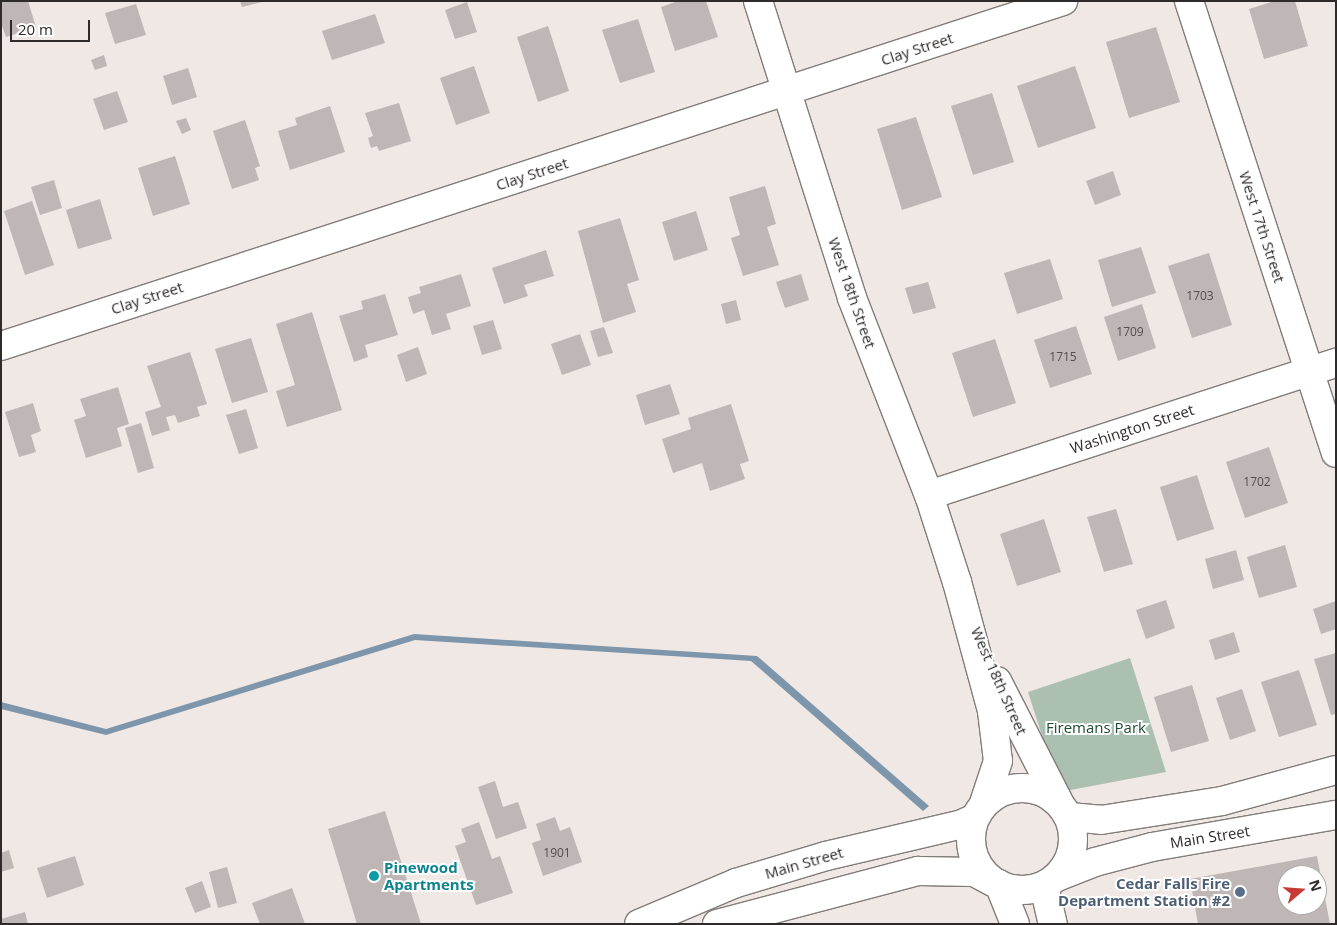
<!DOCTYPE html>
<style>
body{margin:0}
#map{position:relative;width:1337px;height:925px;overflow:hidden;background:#efe8e5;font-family:"Open Sans",sans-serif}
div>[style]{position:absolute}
.green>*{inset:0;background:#acc0b1}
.water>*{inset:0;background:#7d96ab}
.building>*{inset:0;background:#beb7b5}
.roads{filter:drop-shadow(1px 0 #827c79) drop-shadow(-1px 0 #827c79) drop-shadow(0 1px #827c79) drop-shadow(0 -1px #827c79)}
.street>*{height:28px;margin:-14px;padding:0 14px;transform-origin:14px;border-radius:14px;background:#fff}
.secondary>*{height:28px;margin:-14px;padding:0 14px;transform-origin:14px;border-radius:14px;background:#fff}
.secondary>.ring{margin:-14px;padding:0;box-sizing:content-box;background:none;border:28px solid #fff;border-radius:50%}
.dots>*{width:14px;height:14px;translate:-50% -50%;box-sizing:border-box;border:2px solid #fff;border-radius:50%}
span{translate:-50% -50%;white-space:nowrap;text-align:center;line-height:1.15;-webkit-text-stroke:4px #fff;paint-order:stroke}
.number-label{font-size:12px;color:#524e4d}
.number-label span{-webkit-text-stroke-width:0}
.street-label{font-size:15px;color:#2e2b2a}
.park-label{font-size:15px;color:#1e4c2f}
.culture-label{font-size:15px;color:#0d838f;font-weight:700}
.left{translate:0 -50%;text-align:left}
.service-label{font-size:15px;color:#4e5e75;font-weight:700}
.right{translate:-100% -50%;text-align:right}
.frame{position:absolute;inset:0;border:2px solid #2e2b2a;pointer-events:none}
.north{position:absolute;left:1277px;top:865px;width:50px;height:50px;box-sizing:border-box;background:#fff;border:1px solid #abaaaa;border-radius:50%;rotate:72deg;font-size:14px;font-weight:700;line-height:20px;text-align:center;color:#2e2b2a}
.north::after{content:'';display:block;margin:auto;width:18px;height:22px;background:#c83a35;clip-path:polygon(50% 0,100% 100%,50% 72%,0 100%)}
.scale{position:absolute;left:10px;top:20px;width:80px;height:22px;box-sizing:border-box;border:2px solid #2e2b2a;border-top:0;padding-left:6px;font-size:15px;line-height:18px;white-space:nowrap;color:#2e2b2a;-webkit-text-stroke:4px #fff;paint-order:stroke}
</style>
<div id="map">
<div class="green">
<div style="clip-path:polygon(1130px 658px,1166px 772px,1060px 792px,1028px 692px)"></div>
</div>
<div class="water">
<div style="clip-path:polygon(414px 634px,757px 656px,929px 806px,923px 811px,751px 661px,415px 640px,106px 735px,1px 709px,1px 702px,106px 729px)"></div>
</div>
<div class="building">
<div style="clip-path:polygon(1px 1px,28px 1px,36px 27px,6px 37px,1px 23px)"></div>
<div style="clip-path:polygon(240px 1px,262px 1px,262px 2px,242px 7px)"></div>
<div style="clip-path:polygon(678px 1px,706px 1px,718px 37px,675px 51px,661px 7px)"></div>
<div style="clip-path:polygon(1274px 1px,1295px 1px,1308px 46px,1264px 59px,1249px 9px)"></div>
<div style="clip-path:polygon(467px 2px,477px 32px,455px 39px,445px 10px)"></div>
<div style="clip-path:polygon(136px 4px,146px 35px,115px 44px,105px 13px)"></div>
<div style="clip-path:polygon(375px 14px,385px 43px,332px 60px,322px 31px)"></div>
<div style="clip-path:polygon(638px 19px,655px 72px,620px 83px,602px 30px)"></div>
<div style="clip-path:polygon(548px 26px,569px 91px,538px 102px,517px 37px)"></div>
<div style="clip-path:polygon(1156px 27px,1180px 102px,1129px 118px,1106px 42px)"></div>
<div style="clip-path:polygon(104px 55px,107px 66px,95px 70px,91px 60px)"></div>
<div style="clip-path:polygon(474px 66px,490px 113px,456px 125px,440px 78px)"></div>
<div style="clip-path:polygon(1075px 66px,1096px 128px,1038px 148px,1017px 86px)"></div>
<div style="clip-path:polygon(188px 68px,197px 97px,172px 105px,163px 76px)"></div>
<div style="clip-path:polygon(117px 91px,128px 122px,104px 130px,93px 99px)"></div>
<div style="clip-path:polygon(992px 93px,1014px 162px,973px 175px,951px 106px)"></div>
<div style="clip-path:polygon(399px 103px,411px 141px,379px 151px,377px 146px,371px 148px,368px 138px,373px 136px,365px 113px)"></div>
<div style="clip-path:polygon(330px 106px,345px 152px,290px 170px,278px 131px,297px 125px,295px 118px)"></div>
<div style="clip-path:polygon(916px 117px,942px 197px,902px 210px,877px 129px)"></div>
<div style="clip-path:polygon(186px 118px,191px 130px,182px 134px,176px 121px)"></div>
<div style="clip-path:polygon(245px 120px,260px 166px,255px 168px,259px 180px,232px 189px,213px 131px)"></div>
<div style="clip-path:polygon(175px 156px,190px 204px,153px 216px,138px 168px)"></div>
<div style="clip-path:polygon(1113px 171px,1121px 195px,1095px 205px,1086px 181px)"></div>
<div style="clip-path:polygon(54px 180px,62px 208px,40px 215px,31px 187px)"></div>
<div style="clip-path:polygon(765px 186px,776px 224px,767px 227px,779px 265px,743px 276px,731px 238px,740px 235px,729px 197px)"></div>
<div style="clip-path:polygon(100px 199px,112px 239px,78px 249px,66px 210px)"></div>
<div style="clip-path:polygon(32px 201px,54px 265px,25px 275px,4px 211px)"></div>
<div style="clip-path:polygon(696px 211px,708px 250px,674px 261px,662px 222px)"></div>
<div style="clip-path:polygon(620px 218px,639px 280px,627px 284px,636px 312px,603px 323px,578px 231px)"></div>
<div style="clip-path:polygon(1141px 247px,1156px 293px,1112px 307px,1098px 260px)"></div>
<div style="clip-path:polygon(546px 250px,554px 276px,524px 285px,528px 296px,504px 304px,492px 268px)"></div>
<div style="clip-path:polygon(1209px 253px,1232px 325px,1192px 338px,1168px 266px)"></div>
<div style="clip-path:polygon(1050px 259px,1063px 299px,1017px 314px,1004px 273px)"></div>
<div style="clip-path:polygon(461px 274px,471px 306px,446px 314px,451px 329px,432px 335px,424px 310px,413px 314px,408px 297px,421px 293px,419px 287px)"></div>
<div style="clip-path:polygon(801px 274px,809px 300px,785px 308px,776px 282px)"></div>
<div style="clip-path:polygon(928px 282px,936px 308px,913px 314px,905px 288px)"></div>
<div style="clip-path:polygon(385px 294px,398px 335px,365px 345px,368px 357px,354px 362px,339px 316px,363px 309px,361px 301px)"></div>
<div style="clip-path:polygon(736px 300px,741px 320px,726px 324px,721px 304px)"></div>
<div style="clip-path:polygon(1142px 304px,1156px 348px,1118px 361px,1104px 317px)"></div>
<div style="clip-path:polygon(312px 312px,342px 410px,287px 427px,276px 391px,295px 385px,276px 324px)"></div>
<div style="clip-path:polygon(493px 320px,502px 349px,482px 355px,473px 326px)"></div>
<div style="clip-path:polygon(1076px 326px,1092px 374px,1050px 388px,1034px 340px)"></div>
<div style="clip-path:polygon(604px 327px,613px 353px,598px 357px,590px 331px)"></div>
<div style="clip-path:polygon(580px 334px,591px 365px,562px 375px,551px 344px)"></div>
<div style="clip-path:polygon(251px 338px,268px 392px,232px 403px,215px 349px)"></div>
<div style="clip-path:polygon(995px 339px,1016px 403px,973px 417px,952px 353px)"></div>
<div style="clip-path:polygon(418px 347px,427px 374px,406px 382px,397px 355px)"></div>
<div style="clip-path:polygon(190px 352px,207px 404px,197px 407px,200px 416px,178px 423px,175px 415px,166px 417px,170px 430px,152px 436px,145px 412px,161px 407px,147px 366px)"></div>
<div style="clip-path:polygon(670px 384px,680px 414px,645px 425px,636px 395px)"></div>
<div style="clip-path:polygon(118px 387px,129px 424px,117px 428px,122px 446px,86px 458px,74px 420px,86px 416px,80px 399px)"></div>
<div style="clip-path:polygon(33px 403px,41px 431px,31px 435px,36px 452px,19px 457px,5px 412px)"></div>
<div style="clip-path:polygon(731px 404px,749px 461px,740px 464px,745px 479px,710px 491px,702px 463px,673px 473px,662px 439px,691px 429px,688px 418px)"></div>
<div style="clip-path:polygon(246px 409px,258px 448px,239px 454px,226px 415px)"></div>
<div style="clip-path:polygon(141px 423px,154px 468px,138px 473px,125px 428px)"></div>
<div style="clip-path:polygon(1269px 447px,1288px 503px,1245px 518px,1226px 462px)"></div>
<div style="clip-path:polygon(1197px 475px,1214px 529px,1177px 541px,1160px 487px)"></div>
<div style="clip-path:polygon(1116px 509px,1133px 564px,1104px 572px,1087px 517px)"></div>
<div style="clip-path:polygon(1044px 519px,1061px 572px,1017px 586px,1000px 534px)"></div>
<div style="clip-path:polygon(1285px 545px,1297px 587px,1259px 598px,1247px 557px)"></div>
<div style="clip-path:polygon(1236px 550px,1244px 580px,1213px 589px,1205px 559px)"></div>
<div style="clip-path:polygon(1166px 600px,1175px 628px,1146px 639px,1136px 610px)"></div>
<div style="clip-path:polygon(1336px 601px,1336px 629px,1321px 634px,1313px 609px)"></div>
<div style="clip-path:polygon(1234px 632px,1240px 652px,1215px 660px,1209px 640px)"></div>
<div style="clip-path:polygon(1336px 653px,1336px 714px,1331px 715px,1314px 659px)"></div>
<div style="clip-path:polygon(1299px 670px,1317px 725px,1279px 737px,1261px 682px)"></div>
<div style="clip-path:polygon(1192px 685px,1209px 741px,1171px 752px,1154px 697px)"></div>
<div style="clip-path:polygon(1242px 689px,1256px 731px,1230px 740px,1216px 698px)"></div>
<div style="clip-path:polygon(495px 781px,503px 807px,518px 802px,527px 828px,496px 839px,478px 787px)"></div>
<div style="clip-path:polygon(385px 811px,421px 924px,357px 924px,328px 829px)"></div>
<div style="clip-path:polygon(555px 817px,560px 831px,570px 827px,582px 862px,543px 876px,532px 843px,541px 840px,536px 824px)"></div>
<div style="clip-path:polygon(479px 822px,492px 859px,500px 856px,513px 893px,476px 905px,455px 846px,466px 842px,461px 829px)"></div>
<div style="clip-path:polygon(9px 850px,14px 868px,1px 872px,1px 853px)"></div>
<div style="clip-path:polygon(75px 856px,84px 885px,47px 898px,37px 868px)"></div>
<div style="clip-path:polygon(evenodd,1317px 856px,1330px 924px,1198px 924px,1190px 879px,1317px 856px,1287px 875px,1317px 875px,1317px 905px,1287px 905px,1287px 875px)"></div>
<div style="clip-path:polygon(227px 867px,237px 903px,218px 908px,209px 872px)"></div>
<div style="clip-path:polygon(202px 881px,211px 907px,195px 913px,185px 888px)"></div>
<div style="clip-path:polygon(292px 888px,305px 924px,260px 924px,252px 903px)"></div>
<div style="clip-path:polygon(25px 912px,28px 924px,1px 924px,1px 919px)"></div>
</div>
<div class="roads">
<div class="street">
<div style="left:1189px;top:1px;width:475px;rotate:72deg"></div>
<div style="left:1px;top:346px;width:1117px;rotate:-18deg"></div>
<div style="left:929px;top:495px;width:428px;rotate:-18deg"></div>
</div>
<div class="secondary">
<div style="left:758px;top:1px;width:312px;rotate:72.4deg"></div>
<div style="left:852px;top:298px;width:212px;rotate:68.7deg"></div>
<div style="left:929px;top:495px;width:91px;rotate:72.2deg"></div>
<div style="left:957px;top:582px;width:134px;rotate:74.8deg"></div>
<div style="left:992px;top:711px;width:50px;rotate:83.2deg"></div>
<div style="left:998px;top:761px;width:44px;rotate:108.4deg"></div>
<div style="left:997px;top:681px;width:138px;rotate:62.9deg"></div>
<div class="ring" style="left:971px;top:788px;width:74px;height:74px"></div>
<div style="left:1069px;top:817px;width:32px;rotate:5deg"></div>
<div style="left:1101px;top:820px;width:122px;rotate:-8.9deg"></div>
<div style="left:1222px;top:801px;width:118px;rotate:-15.2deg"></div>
<div style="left:1057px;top:877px;width:41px;rotate:-21.5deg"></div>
<div style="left:1095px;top:862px;width:59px;rotate:-14.7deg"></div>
<div style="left:1152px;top:847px;width:187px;rotate:-9.9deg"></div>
<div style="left:999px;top:884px;width:43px;rotate:68.2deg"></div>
<div style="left:1044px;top:886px;width:39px;rotate:77deg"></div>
<div style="left:639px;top:924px;width:105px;rotate:-22.9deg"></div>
<div style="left:736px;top:883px;width:94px;rotate:-16.7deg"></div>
<div style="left:826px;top:856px;width:140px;rotate:-13.2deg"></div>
<div style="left:962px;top:824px;width:14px;rotate:-25deg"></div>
<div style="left:717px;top:924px;width:208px;rotate:-14.8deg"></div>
<div style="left:918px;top:871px;width:56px;rotate:1deg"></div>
<div style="left:974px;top:872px;width:21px;rotate:28deg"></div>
</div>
</div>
<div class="dots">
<div style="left:374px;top:876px;background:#0f9aa8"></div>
<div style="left:1240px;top:892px;background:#5c6f8a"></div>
</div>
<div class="number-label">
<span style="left:1200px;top:296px">1703</span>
<span style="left:1130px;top:332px">1709</span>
<span style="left:1063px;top:357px">1715</span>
<span style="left:1257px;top:482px">1702</span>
<span style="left:557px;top:853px">1901</span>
</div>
<div class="street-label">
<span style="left:917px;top:49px;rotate:-18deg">Clay Street</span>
<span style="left:532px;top:174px;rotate:-18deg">Clay Street</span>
<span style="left:1262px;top:227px;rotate:72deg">West 17th Street</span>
<span style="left:852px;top:293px;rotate:71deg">West 18th Street</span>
<span style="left:147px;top:298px;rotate:-18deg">Clay Street</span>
<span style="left:1132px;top:429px;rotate:-18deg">Washington Street</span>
<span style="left:999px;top:681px;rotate:66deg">West 18th Street</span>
<span style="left:1210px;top:837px;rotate:-9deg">Main Street</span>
<span style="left:804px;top:863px;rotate:-16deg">Main Street</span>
</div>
<div class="park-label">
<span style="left:1096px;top:728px">Firemans Park</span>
</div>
<div class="culture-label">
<span class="left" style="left:384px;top:876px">Pinewood<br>Apartments</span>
</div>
<div class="service-label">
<span class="right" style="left:1230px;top:892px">Cedar Falls Fire<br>Department Station #2</span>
</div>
<div class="frame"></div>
<div class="north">N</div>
<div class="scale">20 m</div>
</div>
